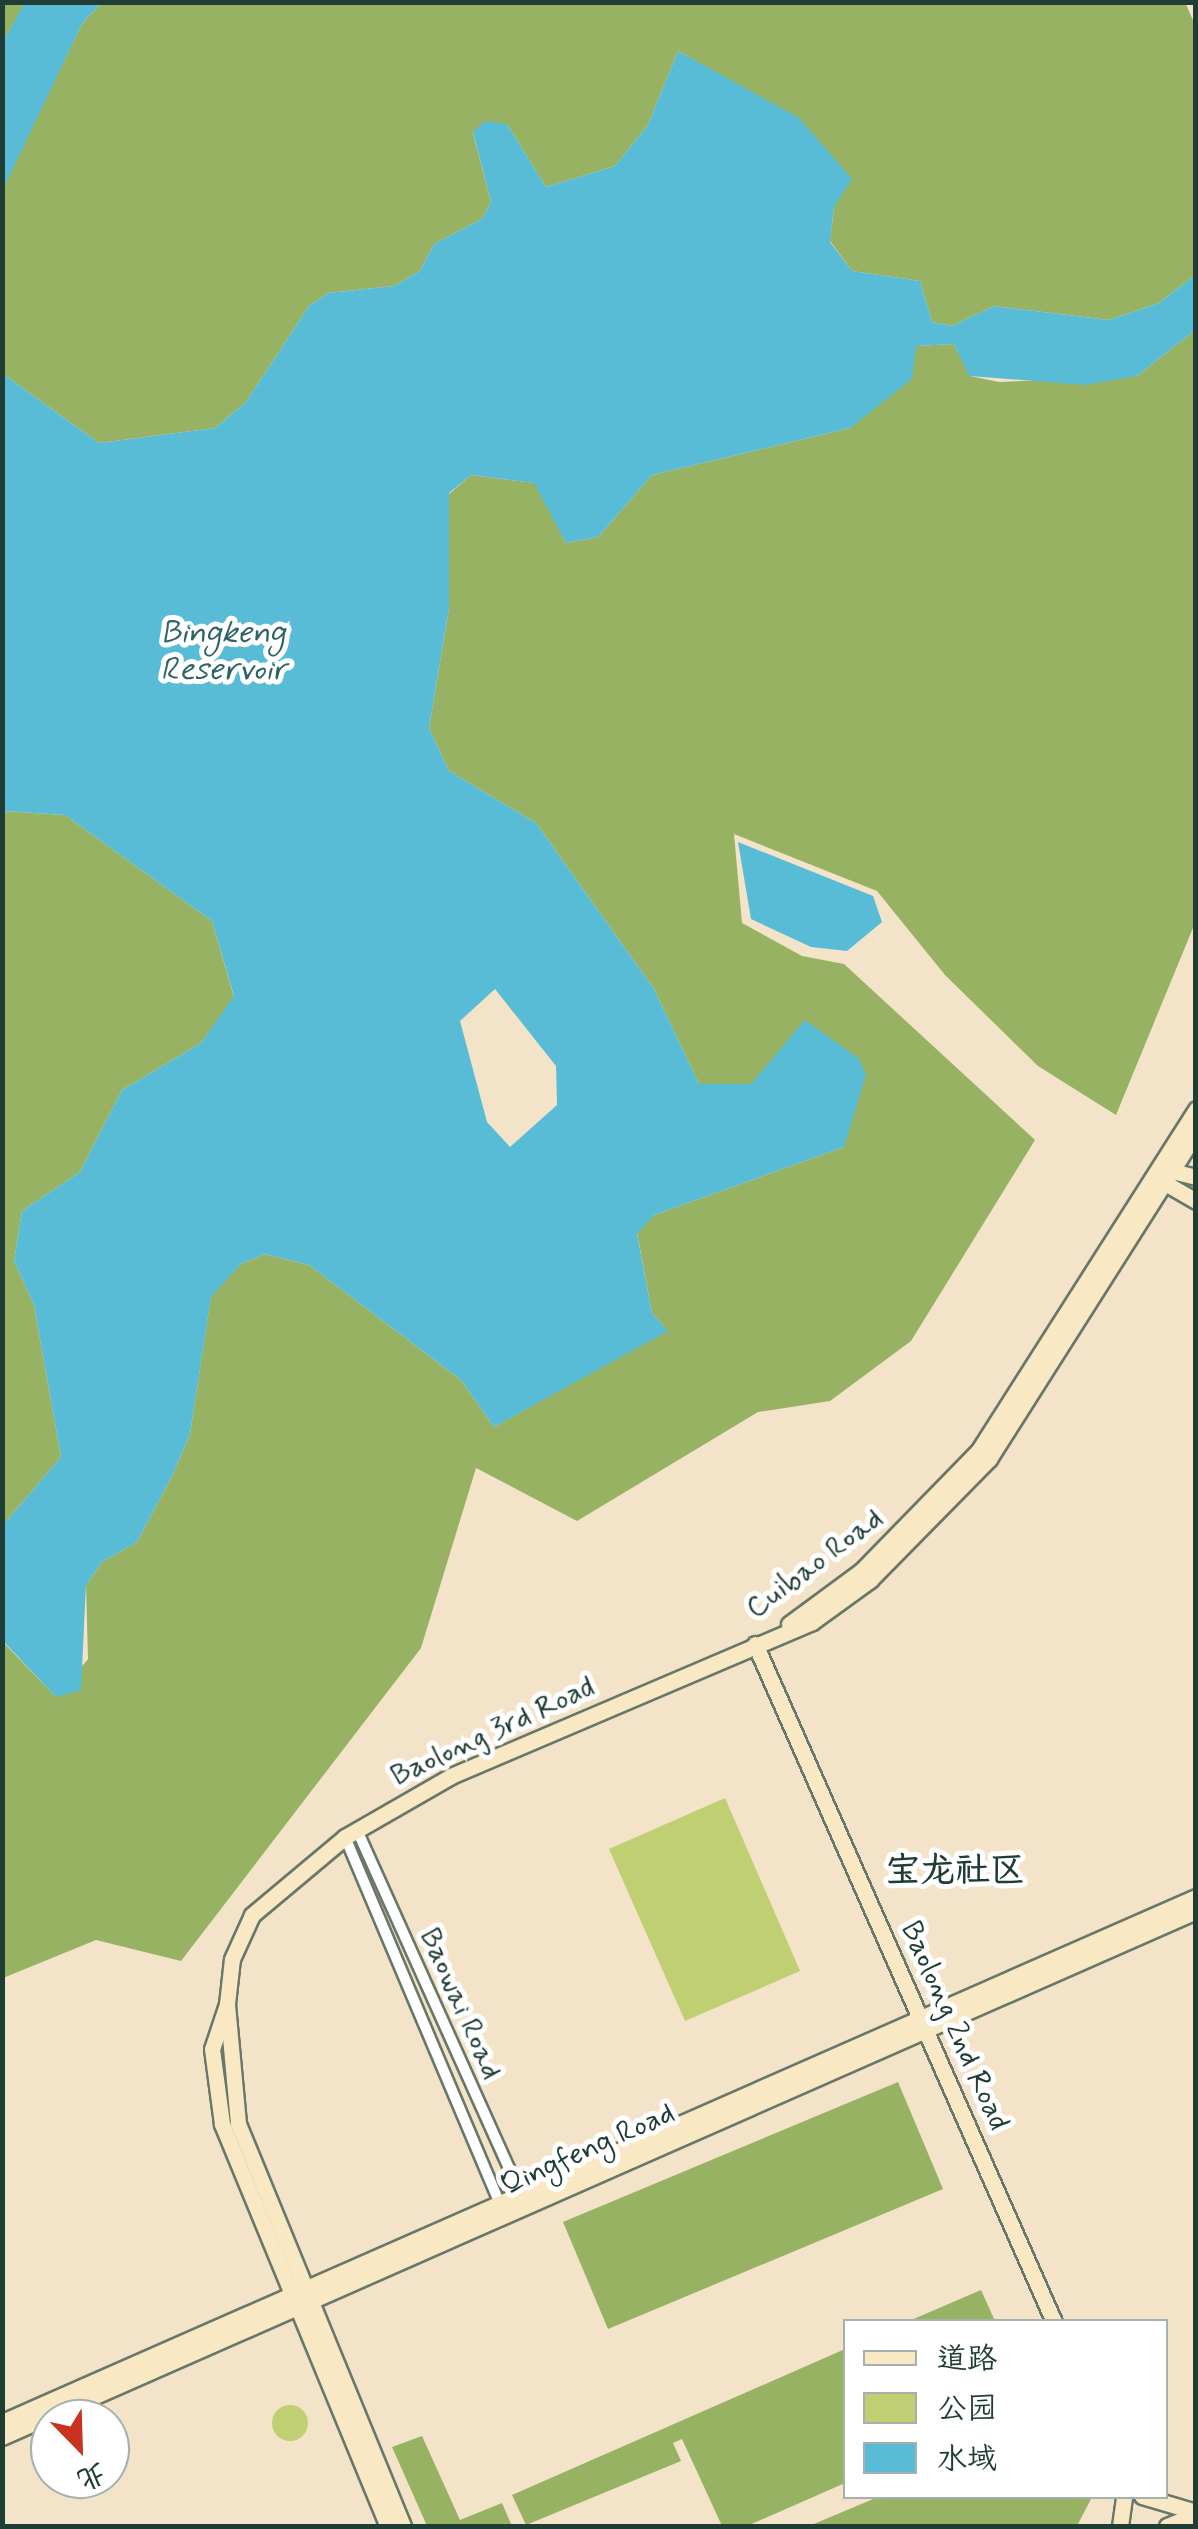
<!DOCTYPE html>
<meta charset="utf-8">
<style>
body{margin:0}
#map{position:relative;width:1198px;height:2529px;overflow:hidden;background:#f3e3c9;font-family:Mynerve,"LXGW WenKai TC",sans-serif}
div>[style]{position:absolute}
.green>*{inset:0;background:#bfcf71}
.round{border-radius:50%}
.forest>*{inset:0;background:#97b263}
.water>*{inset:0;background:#58bcd6}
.roads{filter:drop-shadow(2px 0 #697768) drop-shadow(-2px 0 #697768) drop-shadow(0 2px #697768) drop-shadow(0 -2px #697768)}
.street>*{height:10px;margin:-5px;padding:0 5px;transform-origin:5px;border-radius:5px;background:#fff}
.secondary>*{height:15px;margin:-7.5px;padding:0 7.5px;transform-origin:7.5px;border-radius:7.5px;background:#f8e8c3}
span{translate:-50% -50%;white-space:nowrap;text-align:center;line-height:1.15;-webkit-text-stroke:10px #fff;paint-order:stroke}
.street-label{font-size:30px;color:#1f3d34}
.water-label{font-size:32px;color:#306365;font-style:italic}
.quarter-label{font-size:35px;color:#1f3d34;font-weight:700}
.frame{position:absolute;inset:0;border:5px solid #1f3d34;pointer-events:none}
.legend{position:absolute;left:843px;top:2319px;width:325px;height:180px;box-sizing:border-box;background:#fff;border:2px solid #a5b1ae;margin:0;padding:12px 18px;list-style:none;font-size:30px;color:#1f3d34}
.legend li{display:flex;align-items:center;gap:20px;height:50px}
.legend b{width:50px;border:2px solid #a5b1ae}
.north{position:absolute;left:30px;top:2399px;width:100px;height:100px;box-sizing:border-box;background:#fff;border:2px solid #a5b1ae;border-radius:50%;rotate:157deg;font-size:28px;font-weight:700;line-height:40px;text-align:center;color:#1f3d34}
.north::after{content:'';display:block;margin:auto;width:35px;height:45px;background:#c8321e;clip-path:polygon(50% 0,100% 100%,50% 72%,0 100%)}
</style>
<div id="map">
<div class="green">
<div style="clip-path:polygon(725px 1798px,800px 1971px,685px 2021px,609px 1849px)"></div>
<div class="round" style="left:272px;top:2405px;width:36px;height:36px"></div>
</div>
<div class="forest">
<div style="clip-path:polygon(3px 2px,25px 3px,3px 42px,2px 3px)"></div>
<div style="clip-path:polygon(1185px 2px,1195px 25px,1195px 275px,1159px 303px,1109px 320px,994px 306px,952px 326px,932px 322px,920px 281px,852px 271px,830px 241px,834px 207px,799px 119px,678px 51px,648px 125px,615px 166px,546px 187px,507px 124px,473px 133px,491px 202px,482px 219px,434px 244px,420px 271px,394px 286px,328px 293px,309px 306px,246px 402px,215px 428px,99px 443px,3px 374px,2px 189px,83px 22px,102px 3px)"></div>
<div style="clip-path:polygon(1195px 330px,1195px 923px,1116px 1115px,1038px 1066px,945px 975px,877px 891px,734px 834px,742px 923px,802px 956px,844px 964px,1035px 1140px,911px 1341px,830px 1401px,758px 1412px,577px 1521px,476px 1468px,421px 1648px,181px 1961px,96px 1940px,3px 1978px,2px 1641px,56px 1697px,88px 1659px,86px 1585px,102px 1562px,137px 1542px,173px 1474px,190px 1434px,211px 1296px,241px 1264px,265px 1254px,309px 1265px,461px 1380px,494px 1427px,667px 1330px,652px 1313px,637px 1233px,654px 1215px,844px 1147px,806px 1021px,751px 1085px,699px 1084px,654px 989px,536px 823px,449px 771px,429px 728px,449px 608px,449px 494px,471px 475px,535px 483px,566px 543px,598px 537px,652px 475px,850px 428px,915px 346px,954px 344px,970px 376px,999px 382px,1137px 376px)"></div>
<div style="clip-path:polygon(2px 811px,65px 815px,212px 921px,234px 997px,201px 1043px,122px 1090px,80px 1172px,22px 1211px,14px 1261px,34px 1305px,61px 1457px,3px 1525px)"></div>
<div style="clip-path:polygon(898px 2082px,943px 2189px,608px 2329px,563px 2222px)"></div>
<div style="clip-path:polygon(981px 2290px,995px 2321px,909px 2321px)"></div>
<div style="clip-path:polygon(845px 2349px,845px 2483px,747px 2526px,722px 2526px,682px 2439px,673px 2443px,681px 2461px,526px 2525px,512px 2495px)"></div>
<div style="clip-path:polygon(422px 2436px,460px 2520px,502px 2503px,512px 2526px,427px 2526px,392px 2447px)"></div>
<div style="clip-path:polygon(878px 2497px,878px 2496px,1092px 2497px,1077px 2526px,809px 2526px)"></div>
</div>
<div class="water">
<div style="clip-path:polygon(25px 2px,102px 3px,83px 22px,3px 189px,3px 42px)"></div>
<div style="clip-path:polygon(evenodd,678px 51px,799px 118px,852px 179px,834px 207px,830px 242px,852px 271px,920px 281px,932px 322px,952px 326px,994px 306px,1109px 320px,1159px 303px,1195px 275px,1195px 330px,1137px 376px,1086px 385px,969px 376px,954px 344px,916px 346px,912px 379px,850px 428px,652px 475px,598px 537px,566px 543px,534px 483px,471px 475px,449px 493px,449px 608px,429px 728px,449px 771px,536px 823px,654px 989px,699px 1084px,751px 1084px,805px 1020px,859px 1059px,866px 1075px,844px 1147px,654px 1215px,637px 1234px,652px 1313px,668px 1331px,494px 1427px,461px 1380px,309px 1265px,265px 1254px,241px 1264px,211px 1297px,190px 1434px,173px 1474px,137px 1542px,102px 1562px,86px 1585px,81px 1690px,56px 1697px,3px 1641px,3px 1525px,61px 1457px,34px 1305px,14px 1261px,22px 1211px,80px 1172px,122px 1090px,201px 1043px,234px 996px,212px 921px,65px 815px,3px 811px,3px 374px,99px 443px,215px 428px,246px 402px,309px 306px,328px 293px,394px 286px,420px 271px,434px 244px,482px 219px,491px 202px,473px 132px,485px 121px,507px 124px,546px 187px,615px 166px,648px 125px,678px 51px,495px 989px,556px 1066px,557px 1105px,510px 1147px,487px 1122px,460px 1021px,495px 989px)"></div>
<div style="clip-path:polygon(738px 842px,873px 896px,882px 922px,847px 951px,811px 947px,751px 919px)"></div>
</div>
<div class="roads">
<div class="street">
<div style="left:357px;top:1830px;width:400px;rotate:65.8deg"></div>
<div style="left:345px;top:1837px;width:398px;rotate:67.1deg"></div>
</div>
<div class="secondary">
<div style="left:1196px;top:1177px;width:37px;rotate:-166deg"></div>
<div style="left:1160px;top:1168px;width:16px;rotate:72deg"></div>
<div style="left:1165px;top:1183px;width:36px;rotate:30deg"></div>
<div style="left:789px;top:1624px;width:89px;rotate:-36.4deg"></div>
<div style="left:861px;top:1571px;width:169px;rotate:-45.7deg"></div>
<div style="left:979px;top:1450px;width:404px;rotate:-57.5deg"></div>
<div style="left:755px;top:1644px;width:741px;rotate:66.2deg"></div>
<div style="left:227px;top:2004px;width:47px;rotate:108.4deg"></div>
<div style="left:212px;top:2049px;width:76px;rotate:82.4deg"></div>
<div style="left:222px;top:2124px;width:435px;rotate:67.6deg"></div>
<div style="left:2px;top:2422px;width:1304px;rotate:-23.74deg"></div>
<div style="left:2px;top:2437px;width:1305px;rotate:-23.78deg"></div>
<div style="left:1142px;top:2496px;width:56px;rotate:16.5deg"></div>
<div style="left:403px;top:2526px;width:435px;rotate:-112.3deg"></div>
<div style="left:238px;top:2123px;width:120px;rotate:-95.3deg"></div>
<div style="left:227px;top:2004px;width:45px;rotate:-83.7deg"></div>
<div style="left:232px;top:1959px;width:48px;rotate:-65.6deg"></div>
<div style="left:252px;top:1915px;width:121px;rotate:-40deg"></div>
<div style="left:345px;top:1837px;width:122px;rotate:-29.9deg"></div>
<div style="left:451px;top:1776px;width:392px;rotate:-23.1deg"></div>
<div style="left:812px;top:1622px;width:72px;rotate:-35.9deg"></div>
<div style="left:870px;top:1580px;width:170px;rotate:-45.5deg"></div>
<div style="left:989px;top:1459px;width:386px;rotate:-57.6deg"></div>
<div style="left:1120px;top:2526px;width:30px;rotate:-82deg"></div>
<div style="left:1167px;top:2526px;width:27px;rotate:-22deg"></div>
</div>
</div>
<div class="street-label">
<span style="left:815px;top:1564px;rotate:-37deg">Cuibao Road</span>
<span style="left:493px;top:1732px;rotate:-25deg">Baolong 3rd Road</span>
<span style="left:460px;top:2004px;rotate:66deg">Baowai Road</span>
<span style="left:954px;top:2026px;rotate:66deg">Baolong 2nd Road</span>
<span style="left:588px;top:2150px;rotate:-24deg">Qingfeng Road</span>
</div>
<div class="water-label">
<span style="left:223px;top:652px">Bingkeng<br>Reservoir</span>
</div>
<div class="quarter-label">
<span style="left:955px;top:1871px">宝龙社区</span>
</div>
<div class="frame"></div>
<ul class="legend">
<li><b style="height:12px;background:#f8e8c3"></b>道路</li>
<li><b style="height:28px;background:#bfcf71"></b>公园</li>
<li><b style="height:28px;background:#58bcd6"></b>水域</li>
</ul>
<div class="north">北</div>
</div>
